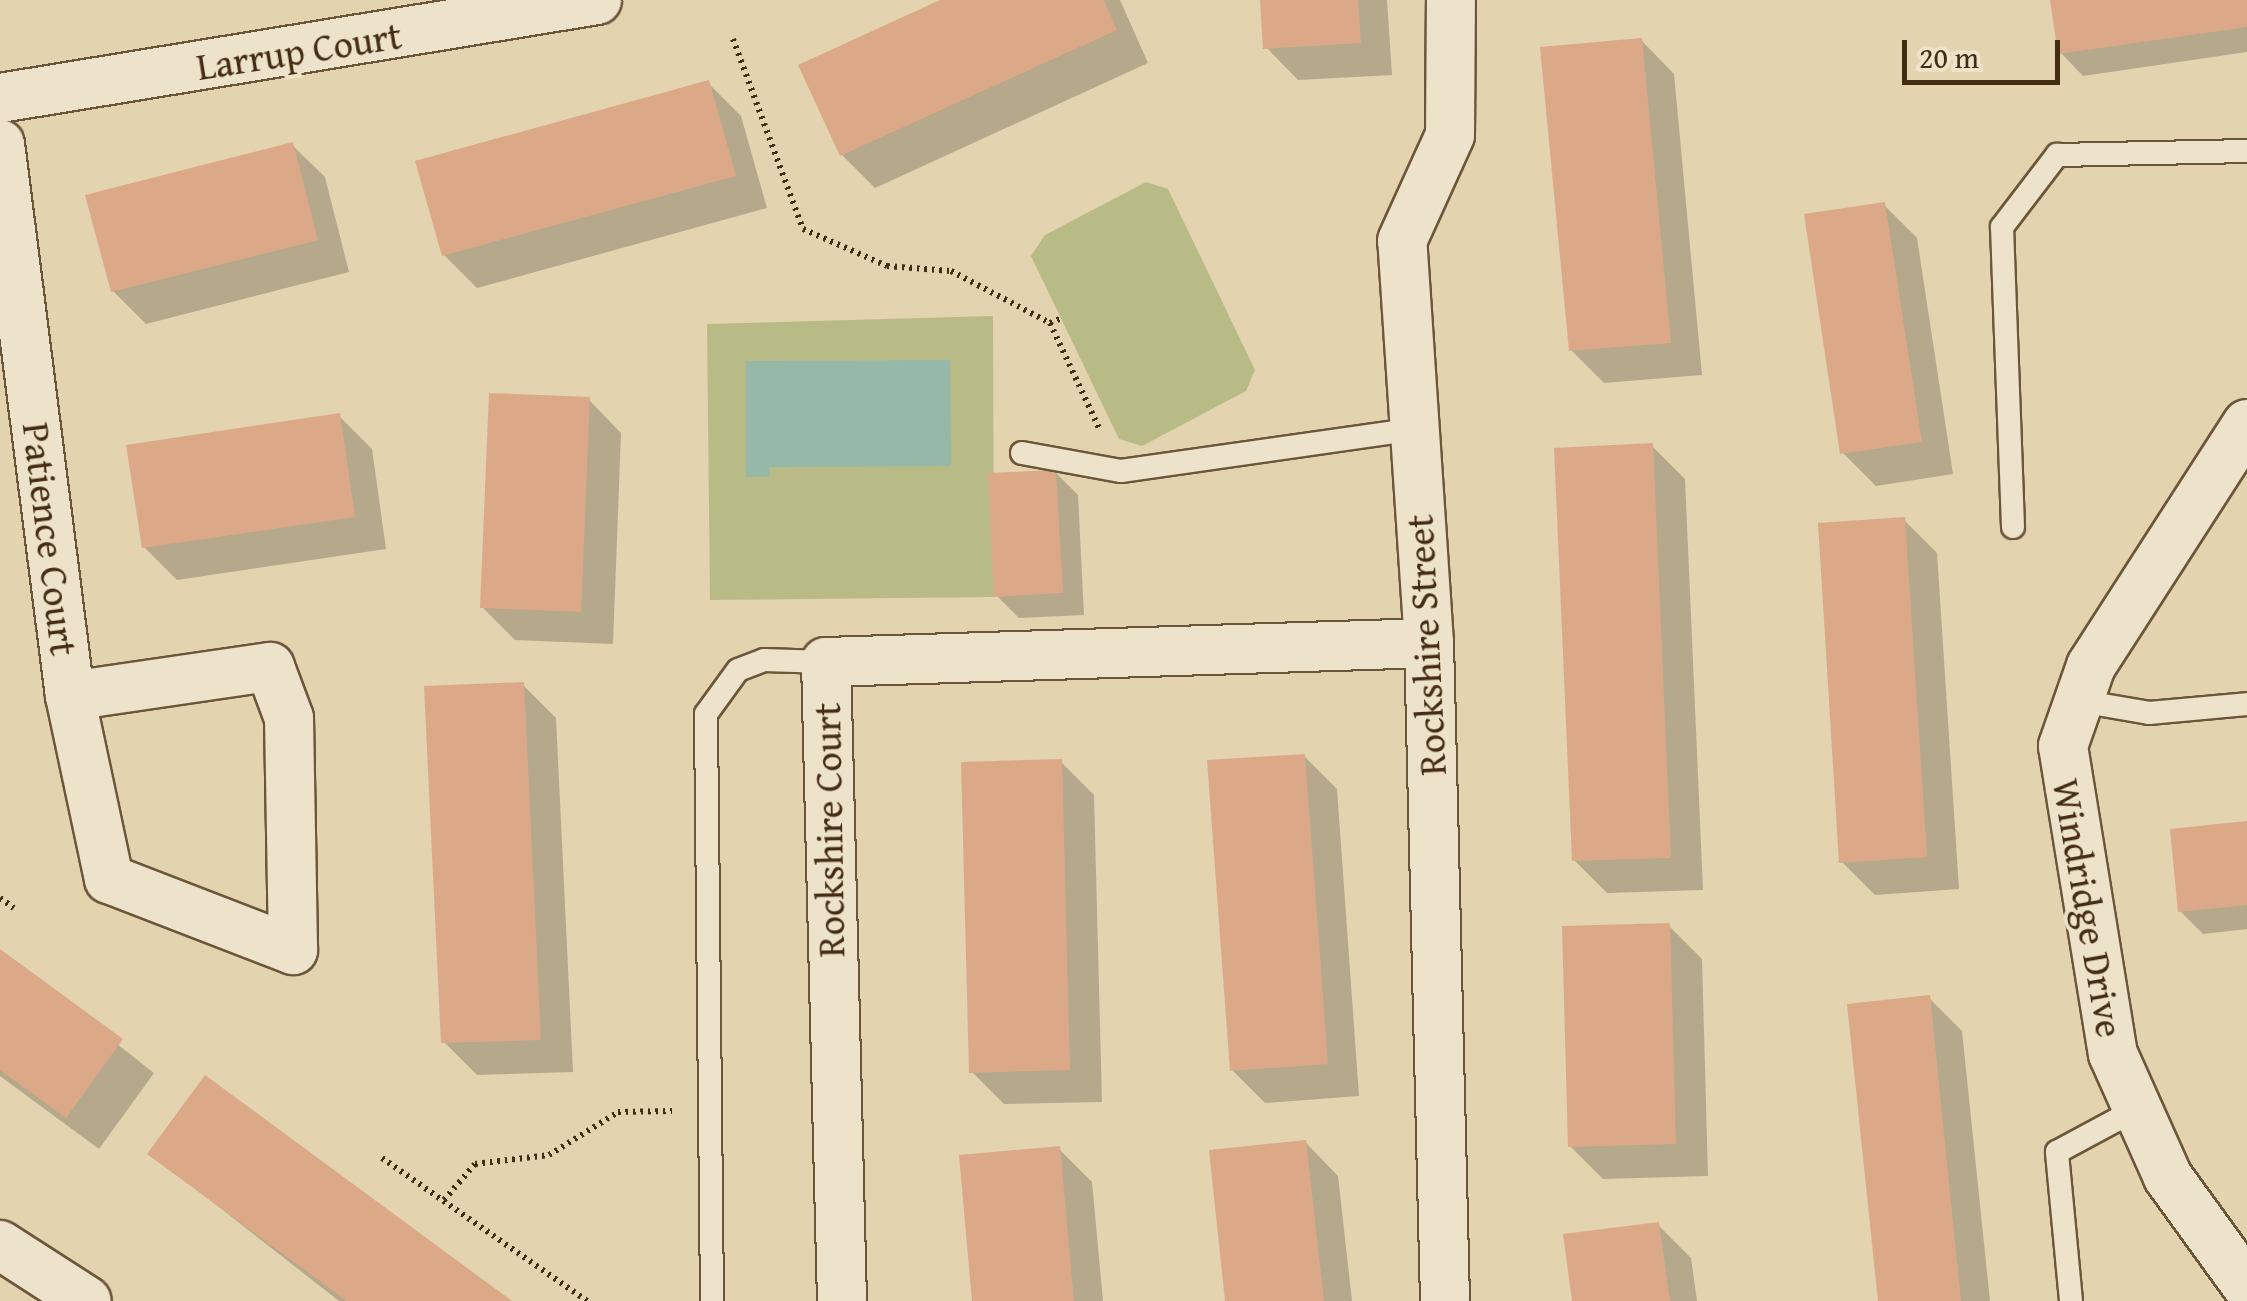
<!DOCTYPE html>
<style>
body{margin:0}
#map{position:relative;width:2247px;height:1301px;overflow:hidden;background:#e3d3ae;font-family:"Gentium Book Plus",serif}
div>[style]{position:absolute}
.green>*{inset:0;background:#b9bb86}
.water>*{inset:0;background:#95b8a8}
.shadow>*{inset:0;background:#0003}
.building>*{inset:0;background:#dba987}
.path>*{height:6px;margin-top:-3px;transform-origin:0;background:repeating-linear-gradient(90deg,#442c13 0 2.5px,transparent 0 7.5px)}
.roads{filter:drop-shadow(2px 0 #6c563a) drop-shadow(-2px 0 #6c563a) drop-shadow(0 2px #6c563a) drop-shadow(0 -2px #6c563a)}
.lane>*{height:22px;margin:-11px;padding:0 11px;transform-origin:11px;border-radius:11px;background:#ede2ca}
.street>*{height:48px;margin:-24px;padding:0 24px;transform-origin:24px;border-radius:24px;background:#ede2ca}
span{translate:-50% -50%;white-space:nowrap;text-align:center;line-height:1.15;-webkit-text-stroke:8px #ede2ca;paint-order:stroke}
.street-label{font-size:38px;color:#442c13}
.scale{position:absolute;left:1902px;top:40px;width:158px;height:45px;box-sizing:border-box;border:5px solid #442c13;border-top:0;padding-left:12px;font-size:30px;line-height:35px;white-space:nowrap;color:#442c13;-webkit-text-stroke:8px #ede2ca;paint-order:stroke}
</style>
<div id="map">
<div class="green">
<div style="clip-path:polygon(1146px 182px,1168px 189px,1255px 370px,1246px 391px,1142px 446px,1119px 439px,1031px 256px,1045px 235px)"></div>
<div style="clip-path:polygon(993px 316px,994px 597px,710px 600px,707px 324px)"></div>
</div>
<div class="water">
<div style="clip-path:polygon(950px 360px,951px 466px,770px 467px,769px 477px,746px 477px,746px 361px)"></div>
</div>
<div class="shadow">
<div style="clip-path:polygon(946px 0,1120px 0,1148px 63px,875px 188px,842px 155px)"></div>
<div style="clip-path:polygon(1262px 0,1387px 0,1392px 75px,1298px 80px,1266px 47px)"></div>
<div style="clip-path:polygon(2053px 0,2247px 0,2247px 52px,2083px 76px,2061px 53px)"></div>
<div style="clip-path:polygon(1642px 41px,1674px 74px,1702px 375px,1604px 383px,1571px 350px)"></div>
<div style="clip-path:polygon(708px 83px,741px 116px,767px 208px,477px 288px,444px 255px)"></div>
<div style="clip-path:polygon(292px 145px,325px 177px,349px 272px,146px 324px,113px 291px)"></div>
<div style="clip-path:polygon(1884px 205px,1917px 238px,1953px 474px,1876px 486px,1843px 453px)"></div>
<div style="clip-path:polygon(589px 400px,621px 433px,613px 644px,515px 640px,482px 607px)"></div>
<div style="clip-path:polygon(339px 416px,372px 449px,386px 549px,177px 580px,144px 547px)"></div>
<div style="clip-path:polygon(1652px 446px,1685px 479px,1703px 890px,1607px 893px,1574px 860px)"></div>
<div style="clip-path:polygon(1055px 472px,1078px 495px,1084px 615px,1019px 618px,997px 596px)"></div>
<div style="clip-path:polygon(1904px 520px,1937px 553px,1959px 889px,1875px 895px,1842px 862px)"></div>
<div style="clip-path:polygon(523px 685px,556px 718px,573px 1072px,477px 1075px,444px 1042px)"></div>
<div style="clip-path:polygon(1304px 756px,1337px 789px,1359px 1096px,1265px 1103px,1232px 1070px)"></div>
<div style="clip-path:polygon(1061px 762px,1094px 795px,1102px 1102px,1004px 1104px,971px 1071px)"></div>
<div style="clip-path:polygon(2247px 824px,2247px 929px,2203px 934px,2180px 911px)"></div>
<div style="clip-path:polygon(1669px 926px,1702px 959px,1708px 1176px,1603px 1179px,1570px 1146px)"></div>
<div style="clip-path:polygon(0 952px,154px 1073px,99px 1149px,0 1076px)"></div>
<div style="clip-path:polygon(1929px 998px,1962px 1031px,1990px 1301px,1880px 1301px)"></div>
<div style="clip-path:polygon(1306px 1143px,1338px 1176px,1352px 1301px,1228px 1301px)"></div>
<div style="clip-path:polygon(1059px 1149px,1092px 1182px,1103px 1301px,975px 1301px)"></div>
<div style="clip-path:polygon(150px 1153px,508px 1301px,339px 1301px)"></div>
<div style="clip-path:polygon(1658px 1225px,1691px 1258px,1697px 1301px,1575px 1301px)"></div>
</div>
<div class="building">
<div style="clip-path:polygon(940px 0,1104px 0,1117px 30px,840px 156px,798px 65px)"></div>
<div style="clip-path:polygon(1260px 0,1358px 0,1361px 43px,1263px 49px)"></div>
<div style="clip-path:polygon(2050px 0,2247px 0,2247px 27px,2058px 54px)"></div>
<div style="clip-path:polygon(1642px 38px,1671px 343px,1569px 351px,1540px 47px)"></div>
<div style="clip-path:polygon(709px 80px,736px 176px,442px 256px,415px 161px)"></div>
<div style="clip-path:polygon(293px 142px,318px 240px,111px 292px,85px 195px)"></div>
<div style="clip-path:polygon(1885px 202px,1922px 442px,1840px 454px,1804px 214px)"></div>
<div style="clip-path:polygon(489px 393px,590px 397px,581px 612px,480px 608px)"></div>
<div style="clip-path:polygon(340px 413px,355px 517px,142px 548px,126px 445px)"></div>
<div style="clip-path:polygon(1653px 443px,1671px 858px,1572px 861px,1554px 448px)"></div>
<div style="clip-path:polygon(1056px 470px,1063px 593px,994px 597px,988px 473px)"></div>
<div style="clip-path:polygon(1905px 517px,1927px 857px,1839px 863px,1818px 523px)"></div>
<div style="clip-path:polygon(524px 682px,541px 1040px,441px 1043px,424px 686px)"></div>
<div style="clip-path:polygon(1305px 754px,1328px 1064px,1230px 1071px,1207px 760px)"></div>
<div style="clip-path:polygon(1062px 759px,1070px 1070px,969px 1073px,961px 762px)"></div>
<div style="clip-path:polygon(2247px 821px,2247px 905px,2178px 912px,2170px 829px)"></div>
<div style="clip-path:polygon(1670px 923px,1676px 1144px,1568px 1147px,1562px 926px)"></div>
<div style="clip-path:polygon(0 949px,123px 1039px,66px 1118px,0 1070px)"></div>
<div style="clip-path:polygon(1930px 995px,1961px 1301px,1878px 1301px,1847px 1004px)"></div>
<div style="clip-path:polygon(205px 1075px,512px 1301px,347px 1301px,147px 1154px)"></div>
<div style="clip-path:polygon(1306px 1140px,1324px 1301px,1225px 1301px,1209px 1150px)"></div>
<div style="clip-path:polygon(1060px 1146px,1074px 1301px,972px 1301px,959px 1155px)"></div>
<div style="clip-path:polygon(1659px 1222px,1670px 1301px,1572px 1301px,1563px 1234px)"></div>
</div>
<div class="path">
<div style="left:733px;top:39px;width:202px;rotate:69.8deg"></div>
<div style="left:803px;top:229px;width:92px;rotate:23.8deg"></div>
<div style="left:887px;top:266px;width:64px;rotate:4.5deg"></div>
<div style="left:951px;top:271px;width:112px;rotate:27.7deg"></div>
<div style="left:1050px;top:323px;width:116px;rotate:65deg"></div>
<div style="left:1050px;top:323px;width:13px;rotate:-23deg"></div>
<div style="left:0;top:898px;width:17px;rotate:36deg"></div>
<div style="left:382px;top:1158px;width:250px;rotate:34.9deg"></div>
<div style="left:444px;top:1200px;width:48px;rotate:-49.3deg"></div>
<div style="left:475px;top:1164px;width:75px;rotate:-6.9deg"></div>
<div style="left:549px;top:1155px;width:81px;rotate:-31.9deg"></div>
<div style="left:618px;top:1112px;width:54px;rotate:-1.1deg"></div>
</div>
<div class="roads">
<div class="lane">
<div style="left:1022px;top:453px;width:101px;rotate:10.3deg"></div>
<div style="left:1121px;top:471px;width:297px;rotate:-8.1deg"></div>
<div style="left:2013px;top:527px;width:300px;rotate:-92.1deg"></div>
<div style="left:2002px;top:227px;width:91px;rotate:-52.6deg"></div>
<div style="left:2057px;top:155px;width:190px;rotate:-1.2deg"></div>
<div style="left:2074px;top:700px;width:76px;rotate:9.8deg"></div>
<div style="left:2149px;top:713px;width:98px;rotate:-5.2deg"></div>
<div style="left:712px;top:1301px;width:587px;rotate:-90.59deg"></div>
<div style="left:706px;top:714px;width:54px;rotate:-54deg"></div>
<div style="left:738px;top:670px;width:28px;rotate:-21deg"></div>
<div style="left:764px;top:660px;width:62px;rotate:1.8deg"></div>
<div style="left:2071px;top:1301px;width:150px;rotate:-95.4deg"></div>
<div style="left:2057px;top:1152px;width:86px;rotate:-28.3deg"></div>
</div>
<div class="street">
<div style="left:0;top:98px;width:605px;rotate:-9.32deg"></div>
<div style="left:0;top:144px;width:556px;rotate:82.77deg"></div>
<div style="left:2247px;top:424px;width:288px;rotate:122.8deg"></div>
<div style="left:2091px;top:666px;width:85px;rotate:109.3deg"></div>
<div style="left:2063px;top:746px;width:312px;rotate:80.8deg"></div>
<div style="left:2113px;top:1054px;width:135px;rotate:65.9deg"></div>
<div style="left:2168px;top:1177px;width:135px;rotate:54.1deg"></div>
<div style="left:270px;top:667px;width:54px;rotate:69.6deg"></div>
<div style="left:289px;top:718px;width:232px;rotate:89deg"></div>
<div style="left:293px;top:950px;width:197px;rotate:-158.9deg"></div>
<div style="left:109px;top:879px;width:187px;rotate:-102deg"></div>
<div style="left:70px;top:696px;width:202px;rotate:-8.3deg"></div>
<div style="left:0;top:1245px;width:103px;rotate:32.8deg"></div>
<div style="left:842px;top:1301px;width:639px;rotate:-91.43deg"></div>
<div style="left:826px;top:662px;width:603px;rotate:-1.8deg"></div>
<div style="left:1445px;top:1301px;width:658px;rotate:-91.39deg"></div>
<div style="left:1429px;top:643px;width:403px;rotate:-93.8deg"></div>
<div style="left:1402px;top:241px;width:116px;rotate:-65.6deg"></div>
<div style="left:1450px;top:135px;width:135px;rotate:-89.6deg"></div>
</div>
</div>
<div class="street-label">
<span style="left:299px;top:51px;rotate:-9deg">Larrup Court</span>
<span style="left:50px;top:539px;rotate:83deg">Patience Court</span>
<span style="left:1426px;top:645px;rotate:-93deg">Rockshire Street</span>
<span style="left:829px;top:830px;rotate:-91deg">Rockshire Court</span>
<span style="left:2088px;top:908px;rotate:80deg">Windridge Drive</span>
</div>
<div class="scale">20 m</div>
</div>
